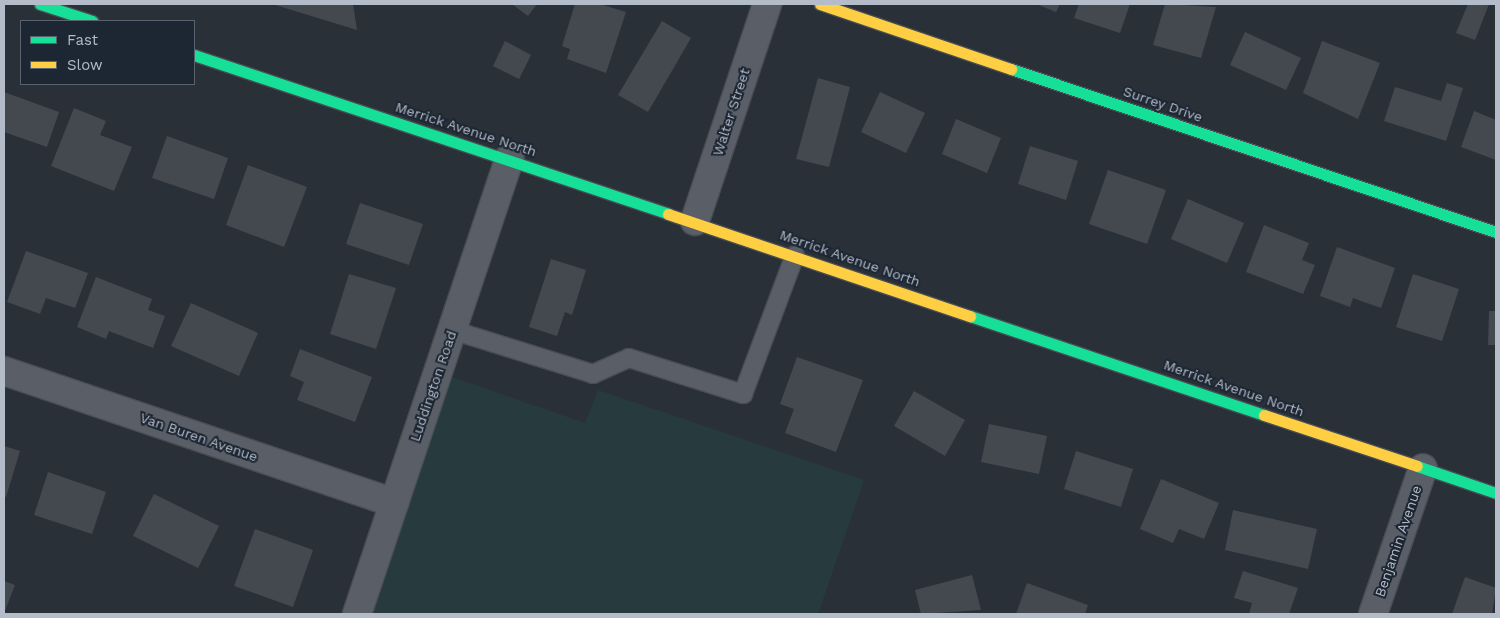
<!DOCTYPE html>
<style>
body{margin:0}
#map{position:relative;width:1500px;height:618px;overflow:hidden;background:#2a3038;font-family:"Work Sans",sans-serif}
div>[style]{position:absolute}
.green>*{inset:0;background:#273a3e}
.building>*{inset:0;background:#444950}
.roads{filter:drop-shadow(1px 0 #484c53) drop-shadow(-1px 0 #484c53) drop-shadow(0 1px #484c53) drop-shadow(0 -1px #484c53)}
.lane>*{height:18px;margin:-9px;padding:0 9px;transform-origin:9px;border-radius:9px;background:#5a5e66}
.street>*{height:28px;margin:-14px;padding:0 14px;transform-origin:14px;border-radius:14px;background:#5a5e66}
.fast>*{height:11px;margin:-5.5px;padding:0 5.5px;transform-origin:5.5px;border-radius:5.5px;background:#16e098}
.slow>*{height:11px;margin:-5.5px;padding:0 5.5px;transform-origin:5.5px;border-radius:5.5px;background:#ffcf43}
span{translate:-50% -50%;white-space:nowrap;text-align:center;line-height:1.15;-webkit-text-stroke:4px #1d2633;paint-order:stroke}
.street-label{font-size:14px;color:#b4bcc9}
.frame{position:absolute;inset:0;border:5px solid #b4bcc9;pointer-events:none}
.legend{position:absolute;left:20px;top:20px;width:175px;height:65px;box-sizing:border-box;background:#1d2633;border:1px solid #59626f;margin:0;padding:6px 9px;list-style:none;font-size:15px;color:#b4bcc9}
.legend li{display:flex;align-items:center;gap:10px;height:25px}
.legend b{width:25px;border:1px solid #59626f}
</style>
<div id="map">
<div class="green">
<div style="clip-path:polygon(438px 372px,585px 423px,598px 390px,864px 480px,818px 614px,358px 614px)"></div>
</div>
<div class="building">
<div style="clip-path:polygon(272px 4px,353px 4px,357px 30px)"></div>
<div style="clip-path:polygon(512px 4px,537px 4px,528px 16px)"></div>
<div style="clip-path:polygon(575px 4px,600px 4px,626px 12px,606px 73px,567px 59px,570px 49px,562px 46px)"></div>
<div style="clip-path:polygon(1036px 4px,1060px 4px,1056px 12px)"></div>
<div style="clip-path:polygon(1079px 4px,1130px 4px,1120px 33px,1074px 18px)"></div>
<div style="clip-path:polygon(1165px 4px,1216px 7px,1201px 58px,1153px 45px)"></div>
<div style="clip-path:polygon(1468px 4px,1489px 4px,1475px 40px,1456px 33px)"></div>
<div style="clip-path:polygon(662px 21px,691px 38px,648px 112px,618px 95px)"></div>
<div style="clip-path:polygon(1245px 32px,1301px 58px,1286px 90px,1230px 65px)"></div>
<div style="clip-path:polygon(505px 41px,531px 55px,519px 79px,493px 66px)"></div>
<div style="clip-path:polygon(1322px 41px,1380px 63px,1358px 119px,1303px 93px)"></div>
<div style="clip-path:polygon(818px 78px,850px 87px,829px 167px,796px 159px)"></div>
<div style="clip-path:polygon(1447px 83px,1463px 88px,1446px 141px,1384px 121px,1395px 87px,1441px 101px)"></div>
<div style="clip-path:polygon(4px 92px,59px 112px,47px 147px,4px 132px)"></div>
<div style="clip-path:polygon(880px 92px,925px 113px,906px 153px,861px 132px)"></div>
<div style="clip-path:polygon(74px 108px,106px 121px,100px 135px,132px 147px,114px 191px,51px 166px)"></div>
<div style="clip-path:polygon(1474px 111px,1496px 120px,1496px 160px,1461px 147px)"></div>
<div style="clip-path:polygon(956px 119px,1001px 138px,987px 173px,942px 154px)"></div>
<div style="clip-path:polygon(167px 136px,228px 158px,214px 199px,152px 178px)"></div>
<div style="clip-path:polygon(1030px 146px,1078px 161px,1066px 200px,1018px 184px)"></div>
<div style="clip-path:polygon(248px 165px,307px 187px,284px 247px,226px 225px)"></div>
<div style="clip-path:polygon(1108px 170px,1166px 190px,1147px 244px,1089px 224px)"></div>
<div style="clip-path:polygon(1188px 199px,1244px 223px,1227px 263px,1171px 239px)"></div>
<div style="clip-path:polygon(360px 203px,423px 224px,409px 265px,346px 244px)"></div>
<div style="clip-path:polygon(1264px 225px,1309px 243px,1302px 260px,1315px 265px,1303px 294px,1246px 272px)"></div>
<div style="clip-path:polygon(1337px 247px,1395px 268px,1381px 308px,1353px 298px,1350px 307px,1320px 296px)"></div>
<div style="clip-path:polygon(26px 251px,88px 273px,75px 308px,46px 298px,40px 314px,7px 302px)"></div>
<div style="clip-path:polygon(551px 259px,586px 270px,572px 315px,565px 312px,557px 336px,529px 327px)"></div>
<div style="clip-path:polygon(349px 274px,396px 288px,376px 349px,330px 334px)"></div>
<div style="clip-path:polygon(1413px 274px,1459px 289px,1442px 341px,1396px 327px)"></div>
<div style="clip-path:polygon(96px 277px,152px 299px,148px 310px,165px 316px,153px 348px,109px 331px,106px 339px,77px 327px)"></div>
<div style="clip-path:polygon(191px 303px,258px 333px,239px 376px,171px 346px)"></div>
<div style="clip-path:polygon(1489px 311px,1496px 311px,1496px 345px,1488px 345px)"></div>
<div style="clip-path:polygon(300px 349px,372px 377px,355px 422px,297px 400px,304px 382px,290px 376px)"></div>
<div style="clip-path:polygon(797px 357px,863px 380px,836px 452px,785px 433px,794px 409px,780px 404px)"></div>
<div style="clip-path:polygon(914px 391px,965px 420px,945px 456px,894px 426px)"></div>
<div style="clip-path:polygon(989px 424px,1047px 436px,1039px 474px,981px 462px)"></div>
<div style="clip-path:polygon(4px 446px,20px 451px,6px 497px,4px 496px)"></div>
<div style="clip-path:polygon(1076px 451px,1133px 469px,1121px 507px,1064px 489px)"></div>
<div style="clip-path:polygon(48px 472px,106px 492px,92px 534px,34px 515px)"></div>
<div style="clip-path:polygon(1161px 479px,1219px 503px,1204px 539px,1179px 529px,1173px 543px,1140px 529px)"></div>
<div style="clip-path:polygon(154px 494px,219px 526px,198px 568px,133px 536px)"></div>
<div style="clip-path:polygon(1233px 510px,1317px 529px,1308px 569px,1225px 550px)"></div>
<div style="clip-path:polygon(255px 529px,313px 550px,293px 607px,234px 586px)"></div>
<div style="clip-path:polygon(1243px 571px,1298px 588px,1289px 614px,1249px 614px,1252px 603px,1234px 598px)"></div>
<div style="clip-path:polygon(972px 575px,981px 610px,921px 614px,915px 590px)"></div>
<div style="clip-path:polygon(1465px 577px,1496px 588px,1492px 614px,1452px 614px)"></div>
<div style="clip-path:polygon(4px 581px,15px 585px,4px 613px)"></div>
<div style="clip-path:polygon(1027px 583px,1088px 605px,1085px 614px,1016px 614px)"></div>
</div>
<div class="roads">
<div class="lane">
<div style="left:452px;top:330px;width:148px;rotate:17.3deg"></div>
<div style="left:593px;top:374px;width:39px;rotate:-24deg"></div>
<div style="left:629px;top:358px;width:120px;rotate:17.5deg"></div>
<div style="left:743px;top:394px;width:148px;rotate:-69.5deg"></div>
</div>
<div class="street">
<div style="left:695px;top:221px;width:229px;rotate:-71.6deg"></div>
<div style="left:4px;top:371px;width:412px;rotate:18.7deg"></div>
<div style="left:357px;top:614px;width:481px;rotate:-71.5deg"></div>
<div style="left:1373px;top:614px;width:154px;rotate:-71.1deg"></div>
</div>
<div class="fast">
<div style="left:40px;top:4px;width:55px;rotate:18.1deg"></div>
<div style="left:194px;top:55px;width:500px;rotate:18.5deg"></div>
<div style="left:1011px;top:69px;width:512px;rotate:18.58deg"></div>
<div style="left:970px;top:316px;width:310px;rotate:18.6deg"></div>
<div style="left:1417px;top:466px;width:83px;rotate:18.9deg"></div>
</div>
<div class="slow">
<div style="left:820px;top:4px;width:202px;rotate:18.8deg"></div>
<div style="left:668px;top:214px;width:319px;rotate:18.7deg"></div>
<div style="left:1264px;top:415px;width:161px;rotate:18.4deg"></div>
</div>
</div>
<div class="street-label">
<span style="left:1163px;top:104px;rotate:19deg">Surrey Drive</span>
<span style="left:731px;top:112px;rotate:-72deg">Walter Street</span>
<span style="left:466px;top:129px;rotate:18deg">Merrick Avenue North</span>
<span style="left:850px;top:258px;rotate:19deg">Merrick Avenue North</span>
<span style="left:433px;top:386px;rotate:-71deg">Luddington Road</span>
<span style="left:1234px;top:388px;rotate:19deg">Merrick Avenue North</span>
<span style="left:199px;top:437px;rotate:19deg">Van Buren Avenue</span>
<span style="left:1398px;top:541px;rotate:-71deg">Benjamin Avenue</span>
</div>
<div class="frame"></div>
<ul class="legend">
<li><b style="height:6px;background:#16e098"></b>Fast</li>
<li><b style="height:6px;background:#ffcf43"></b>Slow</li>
</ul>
</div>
